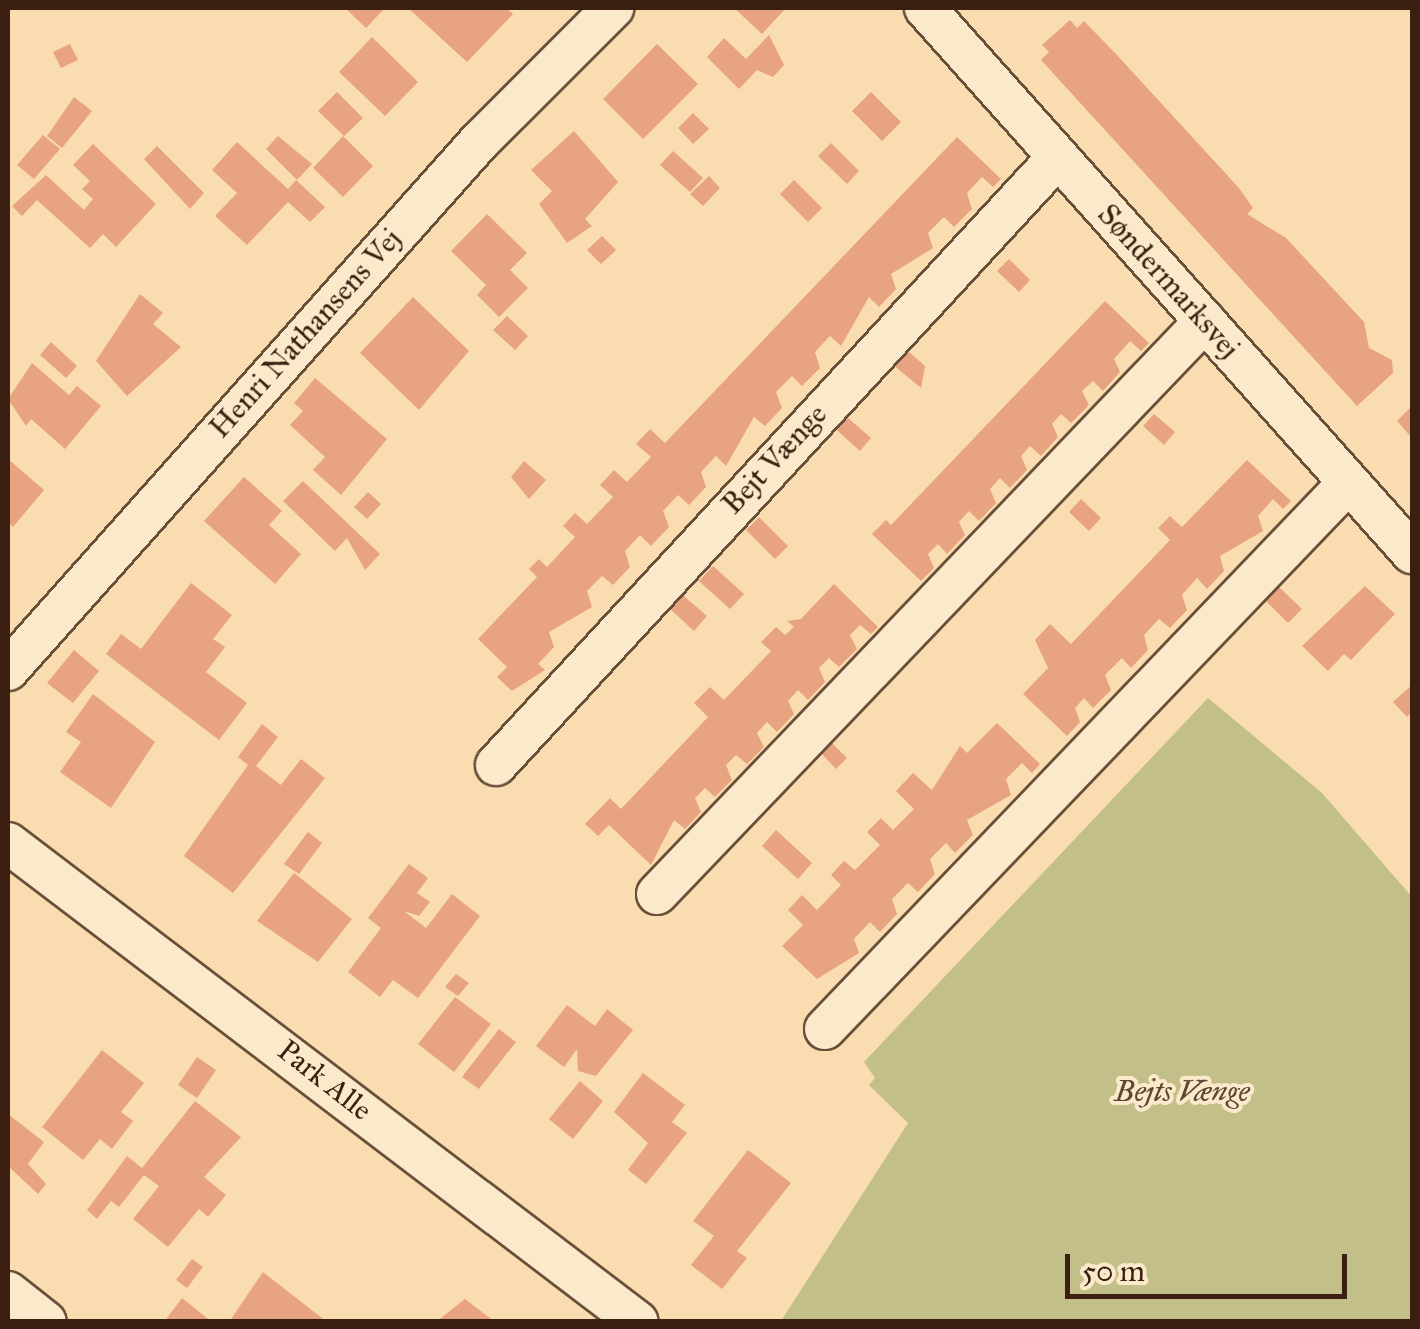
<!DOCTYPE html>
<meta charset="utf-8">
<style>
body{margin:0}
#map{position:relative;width:1420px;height:1329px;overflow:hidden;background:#f9ddb1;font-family:"IM FELL Great Primer",serif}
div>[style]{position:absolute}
.green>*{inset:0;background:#c3bf88}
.building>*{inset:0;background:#e8a380}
.roads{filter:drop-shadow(2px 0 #6a4f39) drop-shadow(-2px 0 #6a4f39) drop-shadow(0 2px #6a4f39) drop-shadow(0 -2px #6a4f39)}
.minor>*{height:40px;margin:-20px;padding:0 20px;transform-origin:20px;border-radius:20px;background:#fbe9cc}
span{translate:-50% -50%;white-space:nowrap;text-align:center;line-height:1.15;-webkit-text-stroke:8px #fbe9cc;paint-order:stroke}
.street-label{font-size:30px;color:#3b2011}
.park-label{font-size:30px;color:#5d482f;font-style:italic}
.frame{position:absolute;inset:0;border:10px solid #3b2011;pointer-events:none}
.scale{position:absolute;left:1065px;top:1254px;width:282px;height:45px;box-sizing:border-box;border:5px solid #3b2011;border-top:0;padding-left:12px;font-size:30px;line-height:35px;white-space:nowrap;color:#3b2011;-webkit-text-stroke:8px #fbe9cc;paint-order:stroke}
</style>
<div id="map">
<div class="green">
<div style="clip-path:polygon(1208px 698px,1322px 793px,1412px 897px,1412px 1321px,781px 1321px,908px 1123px,869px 1085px,875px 1078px,864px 1062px)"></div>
</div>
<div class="building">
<div style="clip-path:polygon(345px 8px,385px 8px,366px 28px)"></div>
<div style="clip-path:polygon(408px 8px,506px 8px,513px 14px,467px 62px)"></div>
<div style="clip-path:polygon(734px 8px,786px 8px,762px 34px)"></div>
<div style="clip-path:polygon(1070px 20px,1077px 28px,1084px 21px,1116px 54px,1239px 188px,1253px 208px,1247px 214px,1286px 238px,1364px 322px,1369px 348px,1392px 360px,1393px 373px,1357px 406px,1041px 60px,1049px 52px,1042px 45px)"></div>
<div style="clip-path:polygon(769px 35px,784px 65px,773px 77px,757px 70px,739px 89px,707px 57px,724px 38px,746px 59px)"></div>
<div style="clip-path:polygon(372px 37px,418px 82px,385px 116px,339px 72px)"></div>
<div style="clip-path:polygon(70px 44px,78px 60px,61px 68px,53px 52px)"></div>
<div style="clip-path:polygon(657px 44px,698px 84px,643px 139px,603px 99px)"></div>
<div style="clip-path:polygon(337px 92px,363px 118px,344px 136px,318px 111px)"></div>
<div style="clip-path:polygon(871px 92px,901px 122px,882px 141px,852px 111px)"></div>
<div style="clip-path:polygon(74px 97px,92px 111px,62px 148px,47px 136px)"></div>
<div style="clip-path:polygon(693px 113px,709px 129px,693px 144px,678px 128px)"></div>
<div style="clip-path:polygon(574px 131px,618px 182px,585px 219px,592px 226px,567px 243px,539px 204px,552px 191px,531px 170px)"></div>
<div style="clip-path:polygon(43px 135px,60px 149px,34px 179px,17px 165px)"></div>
<div style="clip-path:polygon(278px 136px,312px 164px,297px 180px,266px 149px)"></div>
<div style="clip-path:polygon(343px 136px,373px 166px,343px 197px,313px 168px)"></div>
<div style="clip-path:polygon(957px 137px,1001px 179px,993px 187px,982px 177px,967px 193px,972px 209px,954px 227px,944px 217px,928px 233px,933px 248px,891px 274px,896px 289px,879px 307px,869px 297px,841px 346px,830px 336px,815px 352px,820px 368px,802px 386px,792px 376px,776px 392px,782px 408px,765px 426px,754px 417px,726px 466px,716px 456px,701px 472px,706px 487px,689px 505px,678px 495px,663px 511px,669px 527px,651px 546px,640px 535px,625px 551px,630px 567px,613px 585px,602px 576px,587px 591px,592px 607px,549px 632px,554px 647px,538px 664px,545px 670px,512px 691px,497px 677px,507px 667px,478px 639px,537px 577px,529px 569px,539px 559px,547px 567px,575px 537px,563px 526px,575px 513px,587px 524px,613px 497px,600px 485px,614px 470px,627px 482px,651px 457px,636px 444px,650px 429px,665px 443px)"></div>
<div style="clip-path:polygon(237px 142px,288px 189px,296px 180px,325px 207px,310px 222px,288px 202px,247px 245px,215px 216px,237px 193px,212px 170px)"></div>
<div style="clip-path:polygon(831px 143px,859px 171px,847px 184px,818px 156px)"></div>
<div style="clip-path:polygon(93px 144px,156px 204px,116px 247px,103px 234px,90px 248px,37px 200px,22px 216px,12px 206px,46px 175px,84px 210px,93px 199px,82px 189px,90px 181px,73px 165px)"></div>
<div style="clip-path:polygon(157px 146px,204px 193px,190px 209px,144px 159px)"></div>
<div style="clip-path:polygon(673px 151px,703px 178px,690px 192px,660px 165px)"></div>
<div style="clip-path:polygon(709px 176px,720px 188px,703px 206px,690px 194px)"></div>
<div style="clip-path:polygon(794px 180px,822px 208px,808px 222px,780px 194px)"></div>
<div style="clip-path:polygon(487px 214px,527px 253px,510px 270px,528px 288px,499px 317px,477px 295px,486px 285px,451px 251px)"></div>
<div style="clip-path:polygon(602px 236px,616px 250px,601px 264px,587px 250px)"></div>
<div style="clip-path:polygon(1009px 259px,1030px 280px,1019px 292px,997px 271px)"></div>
<div style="clip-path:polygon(140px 294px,163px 313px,153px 324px,181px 347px,127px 396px,96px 361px)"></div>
<div style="clip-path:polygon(413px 297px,469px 351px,419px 410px,360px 353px)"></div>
<div style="clip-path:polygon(1105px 301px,1149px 343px,1141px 351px,1130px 341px,1114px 359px,1120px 372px,1103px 391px,1093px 381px,1082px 391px,1089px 405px,1071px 423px,1061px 414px,1052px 424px,1058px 437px,1041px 456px,1030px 446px,1021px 456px,1027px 470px,1010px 488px,1000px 478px,990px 489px,996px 503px,979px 521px,969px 511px,959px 522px,965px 535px,947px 554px,938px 544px,928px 554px,934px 568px,921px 581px,872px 534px,886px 520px,891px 525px)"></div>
<div style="clip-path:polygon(507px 316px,528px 336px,515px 350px,493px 330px)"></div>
<div style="clip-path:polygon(51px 342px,77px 366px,66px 378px,40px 355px)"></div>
<div style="clip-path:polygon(900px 344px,925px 366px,921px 388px,886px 359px)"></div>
<div style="clip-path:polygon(32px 363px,69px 395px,77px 386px,101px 406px,65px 449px,31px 419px,26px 426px,8px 399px)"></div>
<div style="clip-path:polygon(315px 378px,387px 439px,341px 495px,313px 470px,325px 457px,290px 425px,303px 411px,294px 403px)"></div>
<div style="clip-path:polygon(1412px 406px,1412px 438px,1397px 421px)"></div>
<div style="clip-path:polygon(841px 412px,871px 438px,860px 451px,830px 424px)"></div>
<div style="clip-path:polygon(1154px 414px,1175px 432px,1164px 445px,1143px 426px)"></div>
<div style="clip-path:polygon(8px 459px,44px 490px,13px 527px,8px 522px)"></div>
<div style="clip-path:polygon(1247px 460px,1291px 501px,1283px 509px,1273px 499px,1258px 516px,1263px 531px,1220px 556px,1224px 571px,1207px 589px,1197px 578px,1182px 595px,1187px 610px,1170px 628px,1159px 619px,1144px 635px,1148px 650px,1131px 668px,1122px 658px,1105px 675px,1111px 690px,1093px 708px,1084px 698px,1075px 708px,1080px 722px,1067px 736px,1023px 694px,1048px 668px,1035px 640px,1050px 624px,1071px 644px,1170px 540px,1158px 528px,1170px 516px,1182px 527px)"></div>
<div style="clip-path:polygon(524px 461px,546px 480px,529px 499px,511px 477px)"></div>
<div style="clip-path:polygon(244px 477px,282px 511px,269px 525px,301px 554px,275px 584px,204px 521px)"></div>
<div style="clip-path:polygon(303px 481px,380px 554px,365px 570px,347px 538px,335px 551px,283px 501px)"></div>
<div style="clip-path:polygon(368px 492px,381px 504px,367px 519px,354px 507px)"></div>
<div style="clip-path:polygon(1081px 499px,1101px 518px,1089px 531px,1069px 512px)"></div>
<div style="clip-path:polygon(759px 517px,788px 546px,775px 559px,746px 530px)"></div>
<div style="clip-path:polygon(713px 566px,744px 594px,730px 609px,699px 581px)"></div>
<div style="clip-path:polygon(191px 583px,232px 615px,213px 639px,225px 647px,206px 672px,247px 703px,219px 740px,106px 654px,121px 634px,141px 649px)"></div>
<div style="clip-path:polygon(834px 584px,878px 627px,871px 634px,860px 625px,850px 635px,857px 649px,839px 667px,829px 658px,819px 668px,825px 682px,808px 700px,798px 690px,788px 701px,794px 714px,777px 732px,767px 722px,757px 733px,764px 747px,747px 764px,736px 755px,726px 765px,732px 780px,715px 797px,705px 788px,695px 798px,701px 812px,685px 829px,674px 820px,651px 865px,609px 825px,598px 836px,585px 824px,610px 798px,621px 809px,708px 717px,694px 703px,710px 687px,724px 700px,771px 651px,761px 642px,776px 627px,785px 635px,794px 627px,787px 621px,801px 619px)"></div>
<div style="clip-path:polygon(1278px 586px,1302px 609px,1288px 623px,1265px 600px)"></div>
<div style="clip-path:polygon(1365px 586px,1395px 614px,1351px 660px,1344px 654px,1328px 671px,1302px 646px)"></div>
<div style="clip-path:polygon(679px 592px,707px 616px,694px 631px,667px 606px)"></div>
<div style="clip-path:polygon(74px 650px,99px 671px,73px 703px,47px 683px)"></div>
<div style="clip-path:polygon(1412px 685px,1412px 712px,1407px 717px,1393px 702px)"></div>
<div style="clip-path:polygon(93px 694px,155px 742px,111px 808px,60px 772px,81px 742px,66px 732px)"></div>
<div style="clip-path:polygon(997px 723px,1040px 764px,1032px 773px,1022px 763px,1006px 779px,1011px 795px,967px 820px,973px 835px,955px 853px,946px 843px,930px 859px,935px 874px,918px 892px,908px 883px,892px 899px,897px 914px,880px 932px,870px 922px,854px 939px,859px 953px,817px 979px,782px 946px,803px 925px,788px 910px,802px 895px,817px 910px,841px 885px,831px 875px,844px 861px,855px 870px,880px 845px,867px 832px,881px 818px,893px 830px,914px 809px,896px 791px,913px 773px,932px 790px,960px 746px,967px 753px)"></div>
<div style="clip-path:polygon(262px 724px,278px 737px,256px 766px,281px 785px,301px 759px,325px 778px,233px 893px,184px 856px,248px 765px,238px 757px)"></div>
<div style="clip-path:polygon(830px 741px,847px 758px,836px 769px,820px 752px)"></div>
<div style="clip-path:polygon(776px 830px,812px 863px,798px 879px,762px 846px)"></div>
<div style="clip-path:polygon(308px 832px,322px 843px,299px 874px,284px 864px)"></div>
<div style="clip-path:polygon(409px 864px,428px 878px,417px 893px,430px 902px,419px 916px,404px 911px,426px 928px,452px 894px,480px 916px,418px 998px,393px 980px,380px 997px,348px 972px,381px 928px,368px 918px)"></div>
<div style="clip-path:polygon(294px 873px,352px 919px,318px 962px,257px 921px)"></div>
<div style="clip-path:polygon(456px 974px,469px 983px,458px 996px,445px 987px)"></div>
<div style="clip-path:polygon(455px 997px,491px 1024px,454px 1072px,418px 1044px)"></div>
<div style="clip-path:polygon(567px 1005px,595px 1026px,607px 1009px,633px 1030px,596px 1076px,578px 1071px,577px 1049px,564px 1067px,536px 1046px)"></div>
<div style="clip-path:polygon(499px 1029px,516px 1042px,479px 1089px,462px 1077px)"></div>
<div style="clip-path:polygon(102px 1050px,144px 1083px,121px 1112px,133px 1121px,112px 1149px,100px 1139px,83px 1160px,42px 1127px)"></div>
<div style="clip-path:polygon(197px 1057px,216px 1070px,197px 1098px,178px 1085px)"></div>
<div style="clip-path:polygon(643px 1073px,685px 1105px,672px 1122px,687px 1133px,646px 1184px,628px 1170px,648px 1143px,614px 1112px)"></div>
<div style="clip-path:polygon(580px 1081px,603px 1101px,573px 1139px,549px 1119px)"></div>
<div style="clip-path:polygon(195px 1101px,241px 1137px,204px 1177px,226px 1195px,208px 1217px,199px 1209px,168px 1247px,133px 1219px,159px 1186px,144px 1175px,119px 1207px,111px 1201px,97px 1219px,87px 1210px,127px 1156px,142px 1168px)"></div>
<div style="clip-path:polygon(8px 1114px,44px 1142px,28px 1164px,46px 1184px,38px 1194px,8px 1166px)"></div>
<div style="clip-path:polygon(748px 1150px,791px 1183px,737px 1251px,747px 1258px,722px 1289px,691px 1265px,714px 1236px,693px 1221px)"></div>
<div style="clip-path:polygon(192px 1259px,203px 1267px,187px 1288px,176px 1280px)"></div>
<div style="clip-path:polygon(263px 1272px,327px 1322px,229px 1322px)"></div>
<div style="clip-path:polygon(182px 1298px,212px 1322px,164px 1322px)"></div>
<div style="clip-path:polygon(465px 1299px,495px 1322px,436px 1322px)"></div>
</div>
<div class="roads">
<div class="minor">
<div style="left:925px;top:8px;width:731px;rotate:48.22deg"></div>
<div style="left:8px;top:670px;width:708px;rotate:-48.27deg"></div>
<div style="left:479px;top:142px;width:190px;rotate:-45deg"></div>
<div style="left:496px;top:765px;width:828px;rotate:-47.25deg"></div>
<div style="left:8px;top:843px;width:791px;rotate:37.25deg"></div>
<div style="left:657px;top:894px;width:793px;rotate:-46.28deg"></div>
<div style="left:825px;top:1029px;width:757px;rotate:-46.23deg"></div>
<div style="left:8px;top:1292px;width:48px;rotate:38.3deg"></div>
</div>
</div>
<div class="street-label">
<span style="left:1169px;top:281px;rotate:48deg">Søndermarksvej</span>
<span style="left:305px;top:333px;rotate:-48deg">Henri Nathansens Vej</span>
<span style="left:774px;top:459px;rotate:-47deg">Bejt Vænge</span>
<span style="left:325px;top:1080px;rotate:38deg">Park Alle</span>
</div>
<div class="park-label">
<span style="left:1182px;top:1091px">Bejts Vænge</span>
</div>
<div class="frame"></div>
<div class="scale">50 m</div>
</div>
